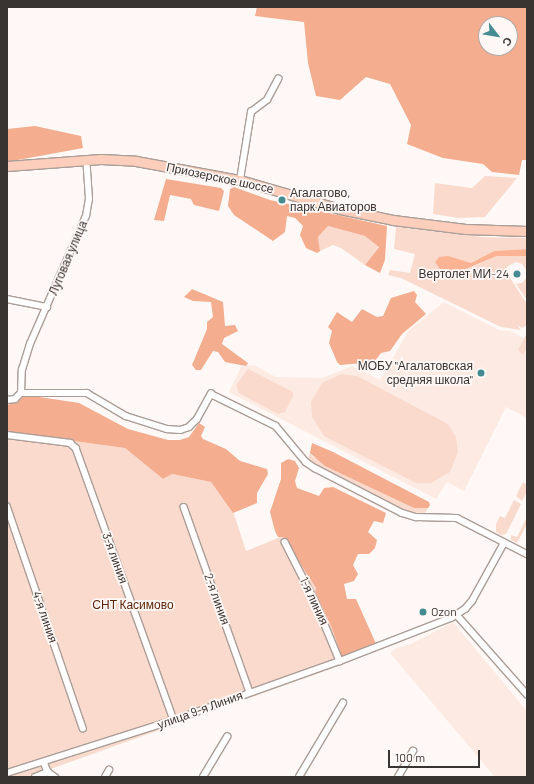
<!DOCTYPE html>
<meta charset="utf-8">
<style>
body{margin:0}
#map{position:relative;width:534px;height:784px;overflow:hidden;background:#fff8f6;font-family:Barlow,sans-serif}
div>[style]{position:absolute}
.built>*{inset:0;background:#fdebe3}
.green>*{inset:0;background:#f9dacd}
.forest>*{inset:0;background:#f5ad8f}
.water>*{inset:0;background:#fbb394}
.roads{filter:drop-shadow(1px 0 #ab9d97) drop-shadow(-1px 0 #ab9d97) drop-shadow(0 1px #ab9d97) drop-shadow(0 -1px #ab9d97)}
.minor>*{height:5.5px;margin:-2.75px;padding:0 2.75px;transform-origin:2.75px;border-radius:2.75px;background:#fff}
.primary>*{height:9px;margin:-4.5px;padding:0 4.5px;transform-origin:4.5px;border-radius:4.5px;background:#fccebb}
.dots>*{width:11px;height:11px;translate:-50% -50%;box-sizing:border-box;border:2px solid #fff8f6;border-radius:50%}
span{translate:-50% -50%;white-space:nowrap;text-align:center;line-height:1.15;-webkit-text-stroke:3.5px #fff8f6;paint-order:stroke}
.street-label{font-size:12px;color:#393331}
.poi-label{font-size:12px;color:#393331}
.left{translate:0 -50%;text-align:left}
.right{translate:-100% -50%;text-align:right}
.park-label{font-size:12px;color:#5d260a}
.frame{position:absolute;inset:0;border:8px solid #393331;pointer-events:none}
.north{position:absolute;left:478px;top:16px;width:40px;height:40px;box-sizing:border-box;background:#fff8f6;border:1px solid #b0a9a7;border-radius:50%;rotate:121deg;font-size:11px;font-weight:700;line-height:16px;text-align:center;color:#393331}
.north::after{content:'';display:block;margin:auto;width:14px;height:18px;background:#448c92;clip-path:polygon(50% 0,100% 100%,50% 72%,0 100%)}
.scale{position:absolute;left:388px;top:750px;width:92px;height:18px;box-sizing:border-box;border:2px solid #393331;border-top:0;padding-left:5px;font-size:12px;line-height:14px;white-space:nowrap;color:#393331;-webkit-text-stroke:3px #fff8f6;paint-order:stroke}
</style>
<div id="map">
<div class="built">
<div style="clip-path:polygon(444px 302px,499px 330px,510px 331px,527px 340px,527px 418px,506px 407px,464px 491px,447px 482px,436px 499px,229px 392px,241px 367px,254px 365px,276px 377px,322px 378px,352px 366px,380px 380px,409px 330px)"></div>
<div style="clip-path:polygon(453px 622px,527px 711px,527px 777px,495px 777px,390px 653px,396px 648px,411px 644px)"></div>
</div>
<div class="green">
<div style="clip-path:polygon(485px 176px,517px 178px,485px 217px,459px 218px,433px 214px,435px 183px,472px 188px)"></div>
<div style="clip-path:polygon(328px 226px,365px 236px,379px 246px,365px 265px,341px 248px,333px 245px,320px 251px,318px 237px)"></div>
<div style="clip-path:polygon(396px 227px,481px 237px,527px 238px,527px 249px,494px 251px,471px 263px,467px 262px,455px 271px,472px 267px,497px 256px,527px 256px,527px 271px,522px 264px,516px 262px,508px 266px,505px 270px,527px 304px,527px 325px,522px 328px,517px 325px,521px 330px,501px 327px,401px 278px,388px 275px,390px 270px,410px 273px,415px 254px,394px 249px)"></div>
<div style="clip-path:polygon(527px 277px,527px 300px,516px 284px,522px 283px)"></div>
<div style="clip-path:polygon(527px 333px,527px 347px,523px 355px,518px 350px)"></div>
<div style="clip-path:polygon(248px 369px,293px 392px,293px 396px,285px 412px,278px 414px,239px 393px,236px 385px)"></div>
<div style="clip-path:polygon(342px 374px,357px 376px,448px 424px,456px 437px,458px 452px,450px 472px,431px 483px,416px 483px,324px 436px,312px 417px,311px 402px,322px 383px)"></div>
<div style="clip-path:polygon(7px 432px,125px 448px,163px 479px,172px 474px,211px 482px,234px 514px,246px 551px,283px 536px,316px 588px,315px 592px,331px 626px,344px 664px,28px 777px,7px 777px)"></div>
<div style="clip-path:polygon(310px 453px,313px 457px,414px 508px,428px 508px,425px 513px,407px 512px,315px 466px,308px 461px)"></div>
<div style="clip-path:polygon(523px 482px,526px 484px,527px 492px,522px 501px,516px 496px)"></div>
<div style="clip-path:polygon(514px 500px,521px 504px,506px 534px,501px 535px,496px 532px,496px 524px,500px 516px,505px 518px)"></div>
<div style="clip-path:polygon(527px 517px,527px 524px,517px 543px,511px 540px,511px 535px,517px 537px)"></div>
</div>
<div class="forest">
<div style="clip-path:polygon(evenodd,257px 7px,527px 7px,527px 160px,522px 160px,519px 175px,492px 172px,483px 164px,443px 158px,407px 144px,411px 125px,390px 84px,366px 77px,340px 100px,316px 96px,308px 63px,304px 22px,255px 16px,257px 7px,486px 24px,510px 24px,510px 48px,486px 48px,486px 24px)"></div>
<div style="clip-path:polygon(35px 126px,81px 136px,83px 148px,7px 162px,7px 129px)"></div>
<div style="clip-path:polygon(166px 179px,221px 188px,224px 191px,219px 211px,194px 205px,191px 199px,170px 195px,164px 221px,154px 220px)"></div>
<div style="clip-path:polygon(234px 187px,270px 200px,387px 226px,385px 260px,380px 273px,365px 265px,379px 247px,365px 236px,328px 226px,318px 237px,320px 251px,317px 253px,306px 248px,300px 235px,303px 226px,295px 218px,287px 216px,285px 232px,273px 241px,234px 215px,228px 206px,230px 189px)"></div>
<div style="clip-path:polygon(192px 289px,223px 302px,225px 326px,235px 325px,238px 331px,224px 338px,222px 344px,248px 363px,246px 366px,225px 362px,218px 352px,213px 351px,201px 370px,196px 370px,192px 365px,207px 329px,207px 322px,213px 317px,211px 302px,193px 301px,184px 297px)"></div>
<div style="clip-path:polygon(414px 291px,417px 295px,415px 302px,426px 314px,402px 334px,390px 351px,381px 353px,374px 362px,340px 365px,337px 362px,329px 343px,332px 331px,328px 327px,337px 312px,352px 322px,362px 309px,377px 317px,383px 316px,391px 298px)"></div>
<div style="clip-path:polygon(26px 395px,79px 403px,128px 429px,168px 440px,180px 440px,189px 437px,199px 423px,205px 427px,201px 436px,203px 439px,226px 449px,240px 461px,267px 469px,268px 474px,257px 493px,257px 503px,233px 513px,211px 482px,172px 474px,163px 479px,125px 448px,7px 432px,7px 405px,16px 402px)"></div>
<div style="clip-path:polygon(312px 443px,333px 452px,429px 502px,430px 505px,428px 508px,414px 508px,325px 466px,310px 453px)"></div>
<div style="clip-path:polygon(288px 459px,295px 461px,299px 468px,295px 481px,297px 488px,319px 496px,324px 488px,333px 487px,386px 513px,383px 523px,374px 521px,368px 532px,377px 540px,375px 548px,369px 554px,358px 554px,353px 565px,358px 574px,354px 581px,344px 584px,347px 599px,356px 599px,377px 646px,342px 657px,331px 626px,315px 592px,316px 588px,283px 537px,278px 537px,275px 531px,270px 512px,281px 479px,281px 463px)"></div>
</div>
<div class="water">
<div style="clip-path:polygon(527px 249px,527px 256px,497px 256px,461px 271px,440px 269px,435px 262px,439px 257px,448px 256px,471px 263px,494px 251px)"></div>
</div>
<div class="roads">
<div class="minor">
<div style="left:240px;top:180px;width:69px;rotate:-80.8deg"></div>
<div style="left:251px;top:112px;width:20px;rotate:-37deg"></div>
<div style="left:267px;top:100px;width:24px;rotate:-62deg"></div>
<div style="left:7px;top:299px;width:41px;rotate:11.3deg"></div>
<div style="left:21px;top:393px;width:66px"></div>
<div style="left:87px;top:393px;width:45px;rotate:30.5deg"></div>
<div style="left:126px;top:416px;width:43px;rotate:17.6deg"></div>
<div style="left:167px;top:429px;width:13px;rotate:4deg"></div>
<div style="left:180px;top:430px;width:9px;rotate:-18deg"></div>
<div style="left:189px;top:427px;width:11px;rotate:-45deg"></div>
<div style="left:197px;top:419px;width:29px;rotate:-61deg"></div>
<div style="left:211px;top:394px;width:72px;rotate:26.2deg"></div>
<div style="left:276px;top:426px;width:47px;rotate:50.2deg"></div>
<div style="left:306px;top:462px;width:11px;rotate:34deg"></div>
<div style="left:315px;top:468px;width:98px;rotate:27.3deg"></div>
<div style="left:402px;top:513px;width:15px;rotate:16deg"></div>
<div style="left:416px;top:517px;width:41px;rotate:1.4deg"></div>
<div style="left:457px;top:518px;width:79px;rotate:27.2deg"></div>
<div style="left:21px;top:393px;width:23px;rotate:-88deg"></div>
<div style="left:22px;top:370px;width:27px;rotate:-73deg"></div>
<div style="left:30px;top:344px;width:140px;rotate:-66.4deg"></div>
<div style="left:86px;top:216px;width:17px;rotate:-80deg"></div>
<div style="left:89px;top:199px;width:39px;rotate:-94deg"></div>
<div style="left:7px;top:400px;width:8px;rotate:-7deg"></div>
<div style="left:15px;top:399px;width:8px;rotate:-45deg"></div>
<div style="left:7px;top:435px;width:64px;rotate:7.2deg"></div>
<div style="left:70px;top:443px;width:8px;rotate:40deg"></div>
<div style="left:76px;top:448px;width:289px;rotate:70.2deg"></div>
<div style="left:7px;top:506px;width:235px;rotate:71.1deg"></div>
<div style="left:184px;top:507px;width:196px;rotate:70.4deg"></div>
<div style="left:285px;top:542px;width:68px;rotate:63.1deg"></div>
<div style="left:316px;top:603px;width:63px;rotate:67.5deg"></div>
<div style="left:457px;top:615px;width:106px;rotate:48.5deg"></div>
<div style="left:44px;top:762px;width:11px;rotate:68deg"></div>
<div style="left:48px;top:772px;width:9px;rotate:36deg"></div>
<div style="left:7px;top:773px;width:175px;rotate:-17.6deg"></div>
<div style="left:174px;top:720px;width:176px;rotate:-19.6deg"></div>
<div style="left:340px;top:661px;width:119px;rotate:-21.2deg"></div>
<div style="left:451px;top:618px;width:17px;rotate:-33deg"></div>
<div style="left:465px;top:609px;width:11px;rotate:-49deg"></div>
<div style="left:472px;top:601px;width:66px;rotate:-61.1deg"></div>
<div style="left:35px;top:777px;width:14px;rotate:-21deg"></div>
<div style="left:105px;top:777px;width:8px;rotate:-60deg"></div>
<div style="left:203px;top:777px;width:47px;rotate:-59deg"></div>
<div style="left:299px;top:777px;width:86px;rotate:-59.3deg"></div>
<div style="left:398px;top:777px;width:30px;rotate:-60deg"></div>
</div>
<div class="primary">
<div style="left:7px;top:166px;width:94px;rotate:-4.3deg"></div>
<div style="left:101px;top:159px;width:35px;rotate:3deg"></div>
<div style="left:136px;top:161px;width:106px;rotate:10.4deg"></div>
<div style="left:240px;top:180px;width:104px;rotate:16.2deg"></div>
<div style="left:340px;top:209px;width:54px;rotate:11.7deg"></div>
<div style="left:393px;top:220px;width:73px;rotate:7.1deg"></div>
<div style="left:465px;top:229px;width:62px;rotate:1.8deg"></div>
</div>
</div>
<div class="dots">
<div style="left:282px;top:200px;background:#448c92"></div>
<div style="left:517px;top:274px;background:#448c92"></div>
<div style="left:481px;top:373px;background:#448c92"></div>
<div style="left:423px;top:612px;background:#448c92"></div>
</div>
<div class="street-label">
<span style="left:220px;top:178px;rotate:12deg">Приозерское шоссе</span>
<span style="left:68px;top:258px;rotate:-67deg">Луговая улица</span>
<span style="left:115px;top:558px;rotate:70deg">3-я линия</span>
<span style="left:217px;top:599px;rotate:70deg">2-я линия</span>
<span style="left:314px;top:601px;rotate:65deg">1-я линия</span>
<span style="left:45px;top:617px;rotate:71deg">4-я линия</span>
<span style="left:200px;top:710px;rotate:-20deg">улица 9-я Линия</span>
</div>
<div class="poi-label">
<span class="left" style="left:290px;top:200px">Агалатово,<br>парк Авиаторов</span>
<span class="right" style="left:509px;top:274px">Вертолет МИ-24</span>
<span class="right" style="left:473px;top:373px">МОБУ "Агалатовская<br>средняя школа"</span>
<span class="left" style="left:431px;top:612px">Ozon</span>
</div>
<div class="park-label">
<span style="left:133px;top:605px">СНТ Касимово</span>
</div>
<div class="frame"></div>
<div class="north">С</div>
<div class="scale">100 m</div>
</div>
